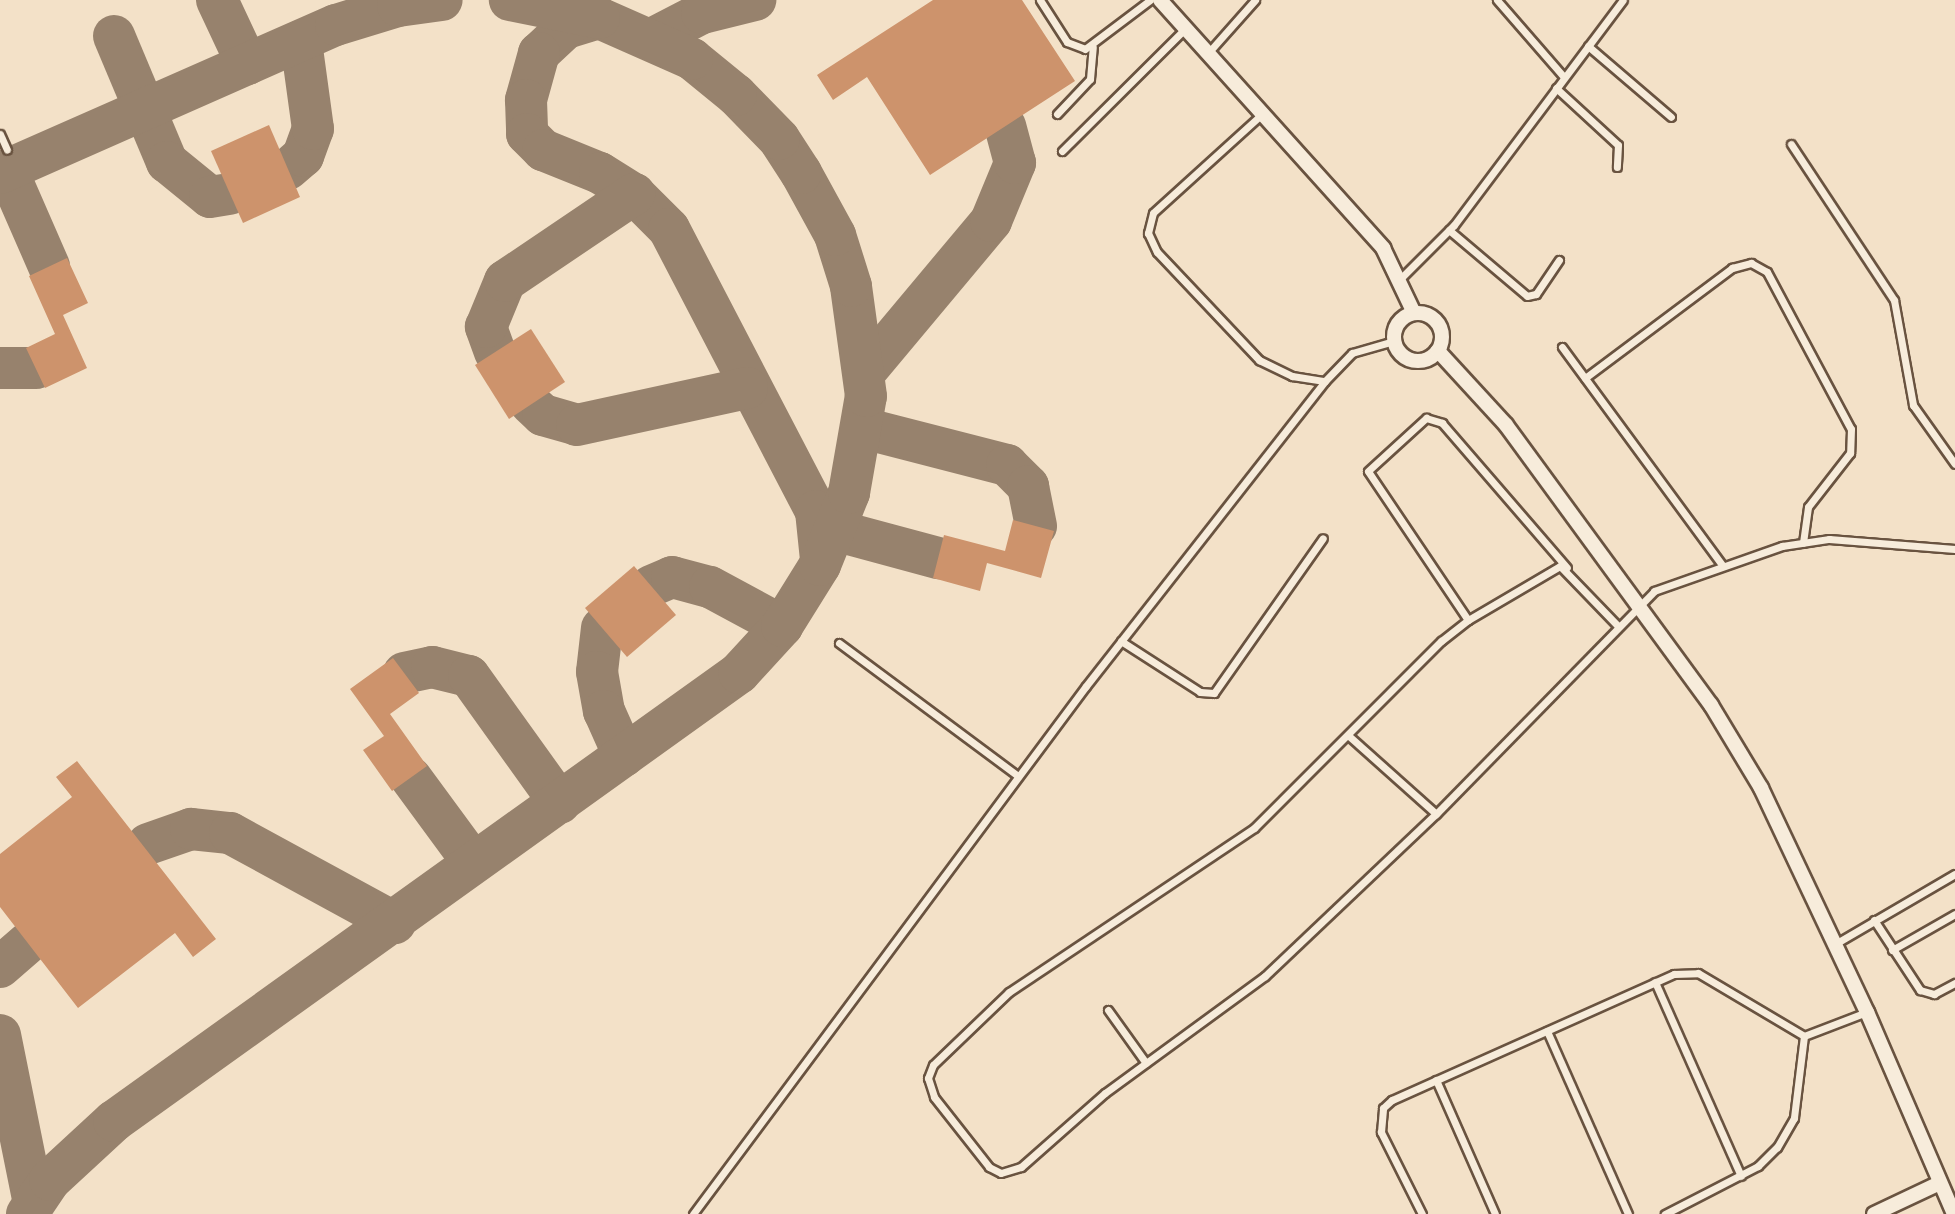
<!DOCTYPE html>
<style>
body{margin:0}
#map{position:relative;width:1955px;height:1214px;overflow:hidden;background:#f3e1c8;font-family:Vollkorn,serif}
div>[style]{position:absolute}
.taxiway>*{height:42px;margin:-21px;padding:0 21px;transform-origin:21px;border-radius:21px;background:#97826d}
.building>*{inset:0;background:#cd936c}
.roads{filter:drop-shadow(2px 0 #695340) drop-shadow(-2px 0 #695340) drop-shadow(0 2px #695340) drop-shadow(0 -2px #695340)}
.service>*{height:7px;margin:-3.5px;padding:0 3.5px;transform-origin:3.5px;border-radius:3.5px;background:#f7ecdb}
.minor>*{height:14px;margin:-7px;padding:0 7px;transform-origin:7px;border-radius:7px;background:#f7ecdb}
.minor>.ring{margin:-7px;padding:0;box-sizing:content-box;background:none;border:14px solid #f7ecdb;border-radius:50%}
span{translate:-50% -50%;white-space:nowrap;text-align:center;line-height:1.15;-webkit-text-stroke:6px #f7ecdb;paint-order:stroke}
</style>
<div id="map">
<div class="taxiway">
<div style="left:217px;top:0;width:71px;rotate:64.9deg"></div>
<div style="left:599px;top:18px;width:34px;rotate:163deg"></div>
<div style="left:566px;top:28px;width:37px;rotate:137deg"></div>
<div style="left:539px;top:53px;width:49px;rotate:105.5deg"></div>
<div style="left:526px;top:100px;width:34px;rotate:88deg"></div>
<div style="left:527px;top:134px;width:23px;rotate:45deg"></div>
<div style="left:543px;top:150px;width:61px;rotate:22deg"></div>
<div style="left:600px;top:173px;width:40px;rotate:32deg"></div>
<div style="left:634px;top:194px;width:49px;rotate:45deg"></div>
<div style="left:669px;top:229px;width:318px;rotate:62.5deg"></div>
<div style="left:816px;top:511px;width:48px;rotate:84.1deg"></div>
<div style="left:114px;top:36px;width:137px;rotate:67.2deg"></div>
<div style="left:167px;top:162px;width:55px;rotate:39.1deg"></div>
<div style="left:210px;top:197px;width:20px;rotate:-9deg"></div>
<div style="left:652px;top:39px;width:56px;rotate:-27.5deg"></div>
<div style="left:702px;top:13px;width:55px;rotate:-13.8deg"></div>
<div style="left:288px;top:169px;width:20px;rotate:-41deg"></div>
<div style="left:303px;top:156px;width:29px;rotate:-70deg"></div>
<div style="left:313px;top:129px;width:89px;rotate:-97.8deg"></div>
<div style="left:7px;top:170px;width:105px;rotate:66.4deg"></div>
<div style="left:0;top:173px;width:367px;rotate:-23.8deg"></div>
<div style="left:336px;top:25px;width:65px;rotate:-17deg"></div>
<div style="left:398px;top:6px;width:44px;rotate:-7.8deg"></div>
<div style="left:495px;top:352px;width:27px;rotate:-110deg"></div>
<div style="left:486px;top:327px;width:50px;rotate:-67.6deg"></div>
<div style="left:505px;top:281px;width:156px;rotate:-34deg"></div>
<div style="left:0;top:368px;width:36px"></div>
<div style="left:864px;top:373px;width:198px;rotate:-50.1deg"></div>
<div style="left:991px;top:221px;width:63px;rotate:-67.5deg"></div>
<div style="left:1015px;top:163px;width:38px;rotate:-105deg"></div>
<div style="left:531px;top:404px;width:16px;rotate:43deg"></div>
<div style="left:543px;top:415px;width:35px;rotate:16deg"></div>
<div style="left:577px;top:425px;width:174px;rotate:-12.3deg"></div>
<div style="left:863px;top:428px;width:149px;rotate:14.4deg"></div>
<div style="left:1007px;top:465px;width:30px;rotate:45deg"></div>
<div style="left:1028px;top:486px;width:41px;rotate:78.7deg"></div>
<div style="left:834px;top:530px;width:108px;rotate:15.1deg"></div>
<div style="left:651px;top:586px;width:23px;rotate:-23deg"></div>
<div style="left:672px;top:577px;width:39px;rotate:15deg"></div>
<div style="left:710px;top:587px;width:82px;rotate:28.4deg"></div>
<div style="left:602px;top:628px;width:44px;rotate:96.5deg"></div>
<div style="left:597px;top:672px;width:40px;rotate:80deg"></div>
<div style="left:604px;top:711px;width:49px;rotate:66deg"></div>
<div style="left:404px;top:673px;width:29px;rotate:-12deg"></div>
<div style="left:432px;top:667px;width:38px;rotate:14deg"></div>
<div style="left:469px;top:676px;width:156px;rotate:54.4deg"></div>
<div style="left:411px;top:778px;width:103px;rotate:53.7deg"></div>
<div style="left:148px;top:844px;width:46px;rotate:-19.2deg"></div>
<div style="left:191px;top:829px;width:39px;rotate:6deg"></div>
<div style="left:230px;top:833px;width:188px;rotate:28.6deg"></div>
<div style="left:0;top:967px;width:37px;rotate:-41deg"></div>
<div style="left:0;top:1035px;width:171px;rotate:78.6deg"></div>
<div style="left:27px;top:1214px;width:41px;rotate:-55.9deg"></div>
<div style="left:50px;top:1180px;width:87px;rotate:-42.7deg"></div>
<div style="left:114px;top:1121px;width:769px;rotate:-35.63deg"></div>
<div style="left:739px;top:673px;width:64px;rotate:-47.5deg"></div>
<div style="left:782px;top:626px;width:72px;rotate:-58.1deg"></div>
<div style="left:820px;top:565px;width:78px;rotate:-68.1deg"></div>
<div style="left:849px;top:493px;width:98px;rotate:-80.1deg"></div>
<div style="left:866px;top:396px;width:111px;rotate:-97.8deg"></div>
<div style="left:851px;top:286px;width:53px;rotate:-107.4deg"></div>
<div style="left:835px;top:235px;width:71px;rotate:-118.7deg"></div>
<div style="left:801px;top:173px;width:40px;rotate:-122.9deg"></div>
<div style="left:779px;top:139px;width:62px;rotate:-134.3deg"></div>
<div style="left:736px;top:95px;width:57px;rotate:-140.7deg"></div>
<div style="left:692px;top:59px;width:102px;rotate:-156.2deg"></div>
<div style="left:599px;top:18px;width:91px;rotate:-168.6deg"></div>
</div>
<div class="building">
<div style="clip-path:polygon(933px 0,1022px 0,1075px 81px,930px 175px,867px 77px,833px 100px,817px 75px)"></div>
<div style="clip-path:polygon(269px 125px,300px 197px,243px 223px,211px 151px)"></div>
<div style="clip-path:polygon(67px 258px,88px 303px,63px 315px,87px 368px,45px 388px,26px 348px,55px 334px,29px 276px)"></div>
<div style="clip-path:polygon(531px 329px,565px 382px,509px 419px,475px 365px)"></div>
<div style="clip-path:polygon(1013px 520px,1054px 531px,1041px 578px,987px 563px,980px 591px,933px 578px,944px 535px,1005px 551px)"></div>
<div style="clip-path:polygon(634px 566px,676px 615px,627px 657px,585px 608px)"></div>
<div style="clip-path:polygon(393px 658px,419px 693px,390px 714px,427px 766px,392px 791px,363px 750px,384px 736px,350px 689px)"></div>
<div style="clip-path:polygon(77px 761px,216px 939px,193px 957px,175px 933px,78px 1008px,0 907px,0 854px,72px 797px,56px 777px)"></div>
</div>
<div class="roads">
<div class="service">
<div style="left:1040px;top:0;width:50px;rotate:57.3deg"></div>
<div style="left:1067px;top:42px;width:19px;rotate:21deg"></div>
<div style="left:1085px;top:49px;width:81px;rotate:-37deg"></div>
<div style="left:1497px;top:0;width:102px;rotate:49deg"></div>
<div style="left:1588px;top:46px;width:109px;rotate:40.5deg"></div>
<div style="left:1208px;top:53px;width:71px;rotate:-48.4deg"></div>
<div style="left:1556px;top:88px;width:84px;rotate:42.6deg"></div>
<div style="left:1618px;top:145px;width:22px;rotate:93deg"></div>
<div style="left:1057px;top:114px;width:48px;rotate:-46.7deg"></div>
<div style="left:1090px;top:79px;width:32px;rotate:-85deg"></div>
<div style="left:1262px;top:114px;width:147px;rotate:137.8deg"></div>
<div style="left:1153px;top:213px;width:21px;rotate:104deg"></div>
<div style="left:1148px;top:233px;width:21px;rotate:65deg"></div>
<div style="left:1157px;top:252px;width:149px;rotate:46.6deg"></div>
<div style="left:1259px;top:360px;width:37px;rotate:26deg"></div>
<div style="left:1292px;top:376px;width:33px;rotate:9deg"></div>
<div style="left:0;top:134px;width:17px;rotate:66deg"></div>
<div style="left:1791px;top:144px;width:187px;rotate:56.6deg"></div>
<div style="left:1894px;top:300px;width:107px;rotate:79.7deg"></div>
<div style="left:1913px;top:405px;width:72px;rotate:54.6deg"></div>
<div style="left:1062px;top:151px;width:173px;rotate:-44.8deg"></div>
<div style="left:1449px;top:230px;width:102px;rotate:40.2deg"></div>
<div style="left:1527px;top:296px;width:9px;rotate:-13deg"></div>
<div style="left:1536px;top:294px;width:41px;rotate:-55.9deg"></div>
<div style="left:1400px;top:279px;width:76px;rotate:-45deg"></div>
<div style="left:1454px;top:225px;width:281px;rotate:-53.1deg"></div>
<div style="left:1562px;top:347px;width:270px;rotate:53.7deg"></div>
<div style="left:1585px;top:378px;width:184px;rotate:-36.8deg"></div>
<div style="left:1732px;top:268px;width:20px;rotate:-15deg"></div>
<div style="left:1751px;top:263px;width:18px;rotate:29deg"></div>
<div style="left:1767px;top:272px;width:178px;rotate:61.9deg"></div>
<div style="left:1851px;top:429px;width:24px;rotate:92deg"></div>
<div style="left:1850px;top:453px;width:68px;rotate:127.9deg"></div>
<div style="left:1808px;top:507px;width:36px;rotate:98deg"></div>
<div style="left:1468px;top:620px;width:179px;rotate:-123.9deg"></div>
<div style="left:1368px;top:471px;width:79px;rotate:-42.4deg"></div>
<div style="left:1426px;top:418px;width:17px;rotate:17deg"></div>
<div style="left:1442px;top:423px;width:191px;rotate:49.2deg"></div>
<div style="left:1617px;top:625px;width:82px;rotate:-134deg"></div>
<div style="left:1560px;top:566px;width:107px;rotate:149.6deg"></div>
<div style="left:1468px;top:620px;width:34px;rotate:142deg"></div>
<div style="left:1441px;top:641px;width:264px;rotate:135deg"></div>
<div style="left:1254px;top:828px;width:295px;rotate:146.2deg"></div>
<div style="left:1009px;top:992px;width:105px;rotate:136.2deg"></div>
<div style="left:933px;top:1065px;width:14px;rotate:111deg"></div>
<div style="left:928px;top:1078px;width:20px;rotate:72deg"></div>
<div style="left:934px;top:1097px;width:89px;rotate:51.8deg"></div>
<div style="left:989px;top:1167px;width:13px;rotate:27deg"></div>
<div style="left:1001px;top:1173px;width:21px;rotate:-17deg"></div>
<div style="left:1021px;top:1167px;width:112px;rotate:-41.4deg"></div>
<div style="left:1105px;top:1093px;width:198px;rotate:-36.2deg"></div>
<div style="left:1265px;top:976px;width:236px;rotate:-43.5deg"></div>
<div style="left:1436px;top:814px;width:312px;rotate:-45.6deg"></div>
<div style="left:1654px;top:591px;width:136px;rotate:-19.4deg"></div>
<div style="left:1782px;top:546px;width:48px;rotate:-8.5deg"></div>
<div style="left:1829px;top:539px;width:126px;rotate:4.5deg"></div>
<div style="left:1121px;top:641px;width:94px;rotate:32.8deg"></div>
<div style="left:1200px;top:692px;width:14px;rotate:4deg"></div>
<div style="left:1214px;top:693px;width:189px;rotate:-54.9deg"></div>
<div style="left:839px;top:643px;width:223px;rotate:36.6deg"></div>
<div style="left:1350px;top:737px;width:115px;rotate:41.8deg"></div>
<div style="left:1874px;top:920px;width:84px;rotate:56.7deg"></div>
<div style="left:1920px;top:990px;width:15px;rotate:16deg"></div>
<div style="left:1934px;top:994px;width:24px;rotate:-28deg"></div>
<div style="left:1835px;top:944px;width:139px;rotate:-30.3deg"></div>
<div style="left:1892px;top:950px;width:73px;rotate:-29.7deg"></div>
<div style="left:1655px;top:982px;width:212px;rotate:66.1deg"></div>
<div style="left:1108px;top:1010px;width:65px;rotate:54.4deg"></div>
<div style="left:1547px;top:1031px;width:200px;rotate:66.1deg"></div>
<div style="left:1804px;top:1036px;width:67px;rotate:-20.9deg"></div>
<div style="left:1436px;top:1080px;width:146px;rotate:66.2deg"></div>
<div style="left:693px;top:1214px;width:658px;rotate:-53.34deg"></div>
<div style="left:1086px;top:686px;width:387px;rotate:-51.9deg"></div>
<div style="left:1325px;top:381px;width:39px;rotate:-46deg"></div>
<div style="left:1352px;top:353px;width:44px;rotate:-15.9deg"></div>
<div style="left:1422px;top:1214px;width:92px;rotate:-116.6deg"></div>
<div style="left:1381px;top:1132px;width:24px;rotate:-85deg"></div>
<div style="left:1383px;top:1108px;width:12px;rotate:-42deg"></div>
<div style="left:1392px;top:1100px;width:309px;rotate:-24.1deg"></div>
<div style="left:1674px;top:974px;width:24px;rotate:-2deg"></div>
<div style="left:1698px;top:973px;width:123px;rotate:30.7deg"></div>
<div style="left:1804px;top:1036px;width:83px;rotate:97deg"></div>
<div style="left:1794px;top:1118px;width:34px;rotate:120deg"></div>
<div style="left:1777px;top:1147px;width:27px;rotate:135deg"></div>
<div style="left:1758px;top:1166px;width:105px;rotate:152.7deg"></div>
</div>
<div class="minor">
<div style="left:1160px;top:0;width:334px;rotate:48deg"></div>
<div style="left:1383px;top:248px;width:72px;rotate:64.5deg"></div>
<div class="ring" style="left:1394px;top:313px;width:34px;height:34px"></div>
<div style="left:1438px;top:351px;width:100px;rotate:47.4deg"></div>
<div style="left:1506px;top:425px;width:347px;rotate:53.8deg"></div>
<div style="left:1711px;top:705px;width:97px;rotate:58.9deg"></div>
<div style="left:1761px;top:788px;width:248px;rotate:64.7deg"></div>
<div style="left:1867px;top:1012px;width:220px;rotate:66.7deg"></div>
<div style="left:1874px;top:1214px;width:73px;rotate:-25.2deg"></div>
</div>
</div>
</div>
